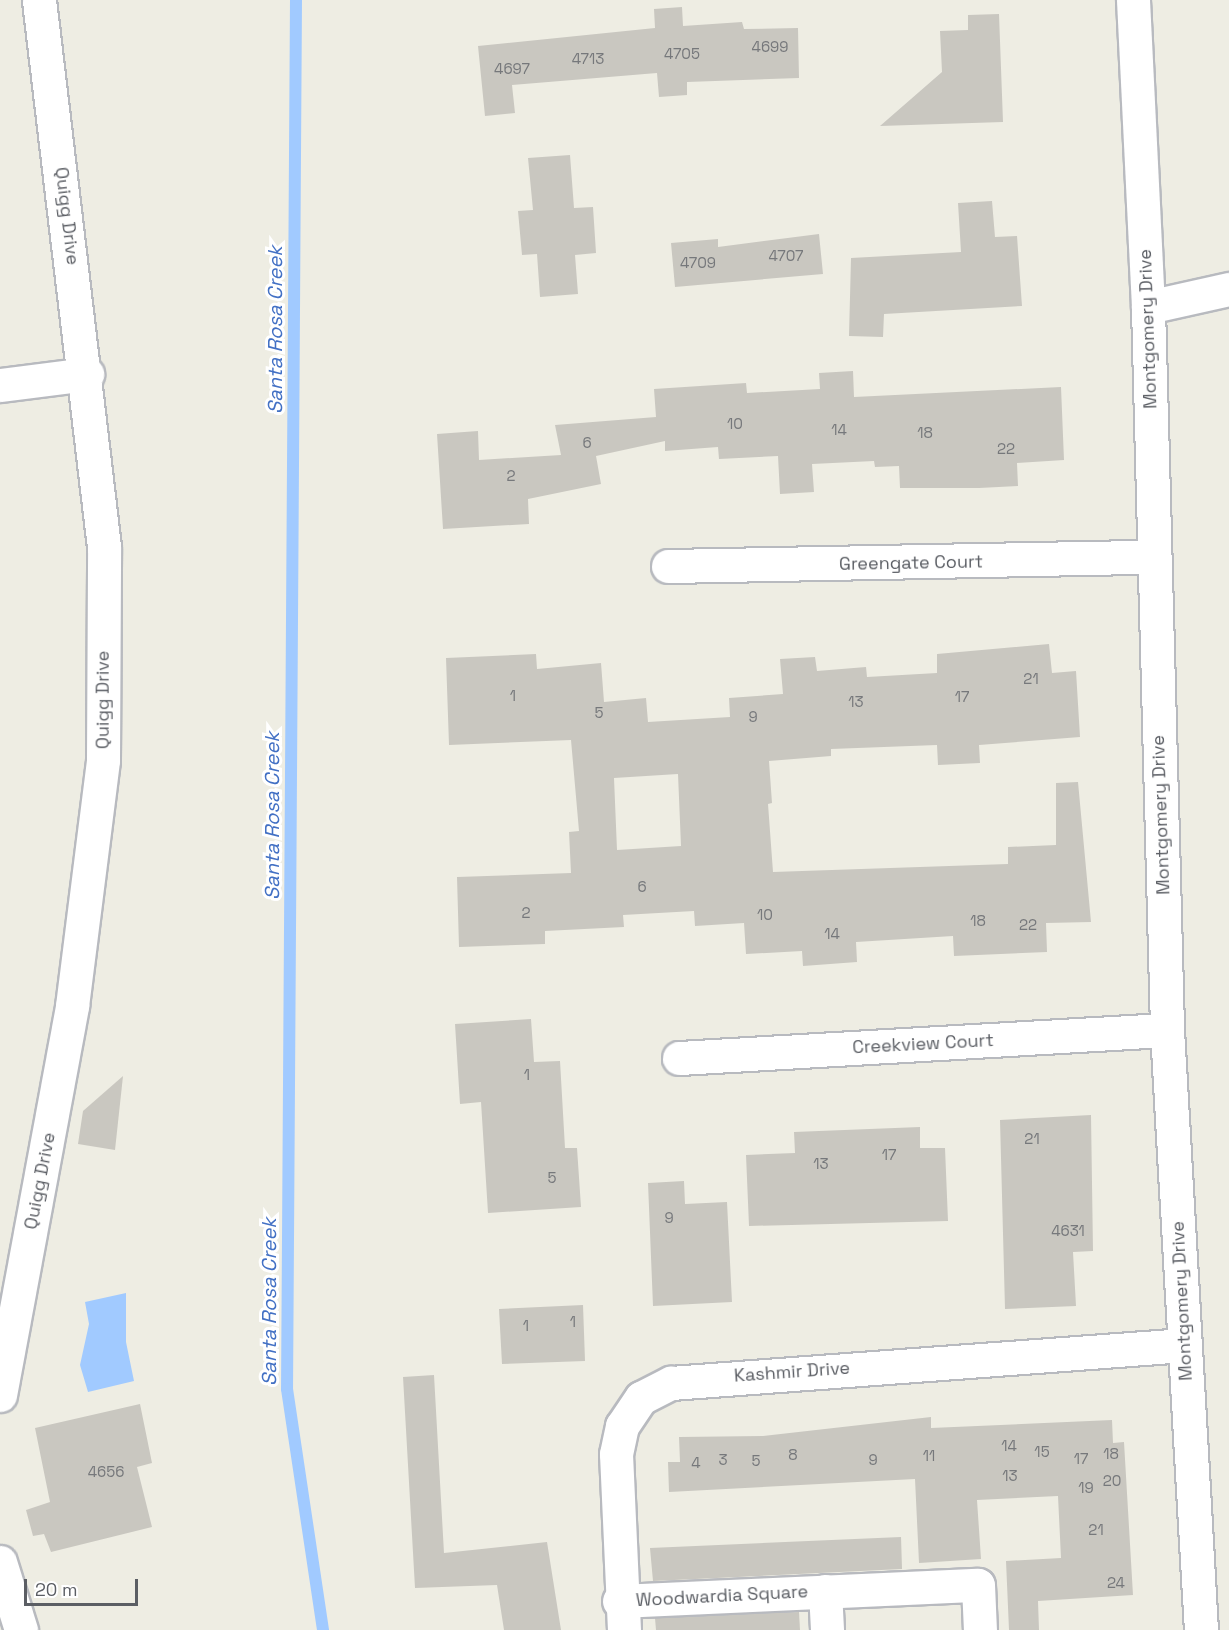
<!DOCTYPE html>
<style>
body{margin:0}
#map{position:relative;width:1229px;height:1630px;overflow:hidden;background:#eeede3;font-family:"Space Grotesk",sans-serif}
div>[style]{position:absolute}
.water>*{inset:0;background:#a1caff}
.stream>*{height:12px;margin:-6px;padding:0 6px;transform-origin:6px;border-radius:6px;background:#a1caff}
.building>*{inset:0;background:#c9c7c0}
.roads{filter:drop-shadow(2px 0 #b8babf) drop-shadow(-2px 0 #b8babf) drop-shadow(0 2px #b8babf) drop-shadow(0 -2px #b8babf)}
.minor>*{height:33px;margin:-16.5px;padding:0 16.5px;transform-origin:16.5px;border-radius:16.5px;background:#fff}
span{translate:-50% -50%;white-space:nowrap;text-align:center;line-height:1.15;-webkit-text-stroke:6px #fff;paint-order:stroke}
.number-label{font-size:15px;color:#76787b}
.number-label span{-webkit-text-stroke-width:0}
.street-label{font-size:18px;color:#5b5e64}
.water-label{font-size:20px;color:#4270c4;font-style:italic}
.scale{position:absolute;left:24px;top:1579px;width:114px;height:27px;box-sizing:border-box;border:3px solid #5b5e64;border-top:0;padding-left:8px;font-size:18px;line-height:21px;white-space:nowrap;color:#5b5e64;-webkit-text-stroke:4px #fff;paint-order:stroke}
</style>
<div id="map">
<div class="water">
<div style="clip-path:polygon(126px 1293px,126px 1342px,134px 1381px,88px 1392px,80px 1365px,89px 1324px,85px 1302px)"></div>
</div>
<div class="stream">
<div style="left:296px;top:0;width:1389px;rotate:90.37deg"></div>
<div style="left:287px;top:1389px;width:244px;rotate:81.5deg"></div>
</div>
<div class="building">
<div style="clip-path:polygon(682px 7px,683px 26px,742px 22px,744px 29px,798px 28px,799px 78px,687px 82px,687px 95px,659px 97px,657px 73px,512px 85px,515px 113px,485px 116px,478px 46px,655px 28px,654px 9px)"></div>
<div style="clip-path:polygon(999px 14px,1003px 122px,880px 126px,942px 72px,940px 31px,968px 30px,968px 15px)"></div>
<div style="clip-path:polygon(570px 155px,574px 208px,593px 207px,596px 253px,575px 255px,578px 294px,540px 297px,537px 254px,522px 255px,518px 211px,533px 210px,528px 158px)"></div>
<div style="clip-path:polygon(992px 201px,995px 237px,1017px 236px,1022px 306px,884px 314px,883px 337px,849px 336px,851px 258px,961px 252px,958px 203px)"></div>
<div style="clip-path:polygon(819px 234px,823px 274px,675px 287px,671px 243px,718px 239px,718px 247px)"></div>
<div style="clip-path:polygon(853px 371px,854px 397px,1061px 387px,1064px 460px,1017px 463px,1018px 486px,979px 488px,900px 488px,899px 466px,875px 467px,874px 461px,812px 464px,814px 492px,780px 494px,778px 456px,719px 459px,718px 447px,665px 451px,665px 441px,596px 456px,601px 484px,528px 499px,529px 524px,443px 529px,437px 434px,478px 431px,479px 460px,561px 455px,555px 425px,656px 417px,654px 389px,746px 383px,747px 393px,820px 389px,819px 373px)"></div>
<div style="clip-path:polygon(evenodd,1049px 644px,1052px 673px,1076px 671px,1080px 737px,979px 745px,980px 763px,938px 765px,937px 745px,831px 749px,831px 756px,769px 761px,772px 803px,768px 804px,773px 872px,1008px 864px,1008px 847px,1056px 845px,1056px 783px,1078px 782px,1091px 922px,1046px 923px,1047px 952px,954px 956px,953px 936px,856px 942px,857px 962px,803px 966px,802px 951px,746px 954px,744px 923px,695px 926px,694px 911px,623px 915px,624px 927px,545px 931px,545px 944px,459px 947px,457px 877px,571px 873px,569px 832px,579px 831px,571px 740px,449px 745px,446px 658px,536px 654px,537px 669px,601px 663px,604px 702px,646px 698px,648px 722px,730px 717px,729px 698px,783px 694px,780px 659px,815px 657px,817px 671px,866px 667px,867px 677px,937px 673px,937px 654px,1049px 644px,678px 774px,681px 846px,617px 850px,614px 778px,678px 774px)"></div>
<div style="clip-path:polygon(531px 1019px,534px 1062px,560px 1061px,565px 1148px,577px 1148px,581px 1207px,488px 1213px,481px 1102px,460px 1104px,455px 1024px)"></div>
<div style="clip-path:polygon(123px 1076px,115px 1150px,78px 1144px,83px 1111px)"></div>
<div style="clip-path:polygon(1091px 1115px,1093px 1251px,1073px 1252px,1076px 1306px,1005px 1309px,1000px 1120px)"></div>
<div style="clip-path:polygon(920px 1127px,920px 1148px,945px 1148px,948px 1221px,749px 1226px,746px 1155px,795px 1153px,794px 1132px)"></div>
<div style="clip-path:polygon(684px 1181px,685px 1204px,727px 1202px,732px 1302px,653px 1306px,648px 1183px)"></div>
<div style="clip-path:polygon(583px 1305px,585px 1361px,502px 1364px,499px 1309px)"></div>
<div style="clip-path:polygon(434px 1375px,444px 1553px,547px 1542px,561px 1630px,504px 1630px,497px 1585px,415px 1588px,403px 1377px)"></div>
<div style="clip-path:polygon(140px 1404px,152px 1463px,137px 1467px,152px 1527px,51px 1552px,44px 1534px,33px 1536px,26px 1510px,50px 1502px,35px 1428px)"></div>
<div style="clip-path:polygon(931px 1417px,931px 1428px,1112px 1420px,1113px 1443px,1124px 1442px,1133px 1595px,1038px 1601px,1039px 1630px,1009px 1630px,1006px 1561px,1061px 1558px,1058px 1496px,977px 1500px,981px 1559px,919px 1563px,915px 1479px,669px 1492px,668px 1462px,680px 1462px,679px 1437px,763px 1436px)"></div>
<div style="clip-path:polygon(901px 1537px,902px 1569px,653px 1581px,650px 1548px)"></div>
<div style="clip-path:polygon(799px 1612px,800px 1630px,656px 1630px,655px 1618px)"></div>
</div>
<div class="roads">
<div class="minor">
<div style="left:1133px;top:0;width:307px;rotate:87.2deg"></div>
<div style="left:1148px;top:307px;width:723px;rotate:88.49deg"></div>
<div style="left:1167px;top:1030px;width:601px;rotate:86.76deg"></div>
<div style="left:1148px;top:307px;width:83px;rotate:-12.5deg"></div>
<div style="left:0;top:385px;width:88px;rotate:-7.2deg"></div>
<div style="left:668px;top:566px;width:486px;rotate:-1.1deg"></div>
<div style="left:679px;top:1058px;width:489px;rotate:-3.3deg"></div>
<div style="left:0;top:1395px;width:396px;rotate:-79.5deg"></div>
<div style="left:72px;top:1006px;width:248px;rotate:-82.8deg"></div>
<div style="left:103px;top:760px;width:213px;rotate:-89.7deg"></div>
<div style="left:104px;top:547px;width:551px;rotate:-96.78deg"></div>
<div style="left:0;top:1562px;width:71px;rotate:72.8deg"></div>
<div style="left:825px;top:1591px;width:39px;rotate:87deg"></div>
<div style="left:619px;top:1601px;width:359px;rotate:-2.6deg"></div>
<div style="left:978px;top:1585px;width:45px;rotate:87.5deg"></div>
<div style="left:624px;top:1630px;width:176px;rotate:-92.6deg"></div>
<div style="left:616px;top:1454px;width:29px;rotate:-78deg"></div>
<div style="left:622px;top:1426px;width:34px;rotate:-56deg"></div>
<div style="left:641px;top:1398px;width:34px;rotate:-27deg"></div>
<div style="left:671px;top:1383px;width:515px;rotate:-4.23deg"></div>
</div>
</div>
<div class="number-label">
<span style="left:770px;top:47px">4699</span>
<span style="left:682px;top:54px">4705</span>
<span style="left:588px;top:59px">4713</span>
<span style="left:512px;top:69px">4697</span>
<span style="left:786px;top:256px">4707</span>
<span style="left:698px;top:263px">4709</span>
<span style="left:735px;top:424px">10</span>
<span style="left:839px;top:430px">14</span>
<span style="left:925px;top:433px">18</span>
<span style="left:587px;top:443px">6</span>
<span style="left:1006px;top:449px">22</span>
<span style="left:511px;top:476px">2</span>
<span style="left:1031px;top:679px">21</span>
<span style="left:513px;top:696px">1</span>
<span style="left:962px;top:697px">17</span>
<span style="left:856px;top:702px">13</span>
<span style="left:599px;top:713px">5</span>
<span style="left:753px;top:717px">9</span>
<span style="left:642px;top:887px">6</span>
<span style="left:526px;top:913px">2</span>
<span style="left:765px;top:915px">10</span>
<span style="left:978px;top:921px">18</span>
<span style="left:1028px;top:925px">22</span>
<span style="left:832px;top:934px">14</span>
<span style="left:527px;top:1075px">1</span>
<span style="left:1032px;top:1139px">21</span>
<span style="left:889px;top:1155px">17</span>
<span style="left:821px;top:1164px">13</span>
<span style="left:552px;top:1178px">5</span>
<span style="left:669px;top:1218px">9</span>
<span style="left:1068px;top:1231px">4631</span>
<span style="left:573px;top:1322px">1</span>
<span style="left:526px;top:1326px">1</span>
<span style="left:1009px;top:1446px">14</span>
<span style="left:1042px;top:1452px">15</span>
<span style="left:1111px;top:1454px">18</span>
<span style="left:793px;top:1455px">8</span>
<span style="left:929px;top:1456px">11</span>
<span style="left:1081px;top:1459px">17</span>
<span style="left:723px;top:1460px">3</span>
<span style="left:873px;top:1460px">9</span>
<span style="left:756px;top:1461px">5</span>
<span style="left:696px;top:1463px">4</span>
<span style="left:106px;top:1472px">4656</span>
<span style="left:1010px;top:1476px">13</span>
<span style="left:1112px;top:1481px">20</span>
<span style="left:1086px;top:1488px">19</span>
<span style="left:1096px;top:1530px">21</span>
<span style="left:1116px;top:1583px">24</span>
</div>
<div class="street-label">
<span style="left:67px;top:216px;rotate:83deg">Quigg Drive</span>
<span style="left:1148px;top:329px;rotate:-92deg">Montgomery Drive</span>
<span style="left:911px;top:563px;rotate:-1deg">Greengate Court</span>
<span style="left:103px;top:700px;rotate:-90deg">Quigg Drive</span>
<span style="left:1161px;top:815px;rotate:-92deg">Montgomery Drive</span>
<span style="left:923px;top:1044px;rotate:-3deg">Creekview Court</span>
<span style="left:40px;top:1181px;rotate:-79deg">Quigg Drive</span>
<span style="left:1182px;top:1301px;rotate:-93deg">Montgomery Drive</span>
<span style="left:792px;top:1372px;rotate:-4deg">Kashmir Drive</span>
<span style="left:722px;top:1596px;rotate:-3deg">Woodwardia Square</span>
</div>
<div class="water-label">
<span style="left:275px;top:330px;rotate:-90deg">Santa Rosa Creek</span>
<span style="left:272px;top:816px;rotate:-90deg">Santa Rosa Creek</span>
<span style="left:269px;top:1302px;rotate:-90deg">Santa Rosa Creek</span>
</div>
<div class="scale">20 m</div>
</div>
